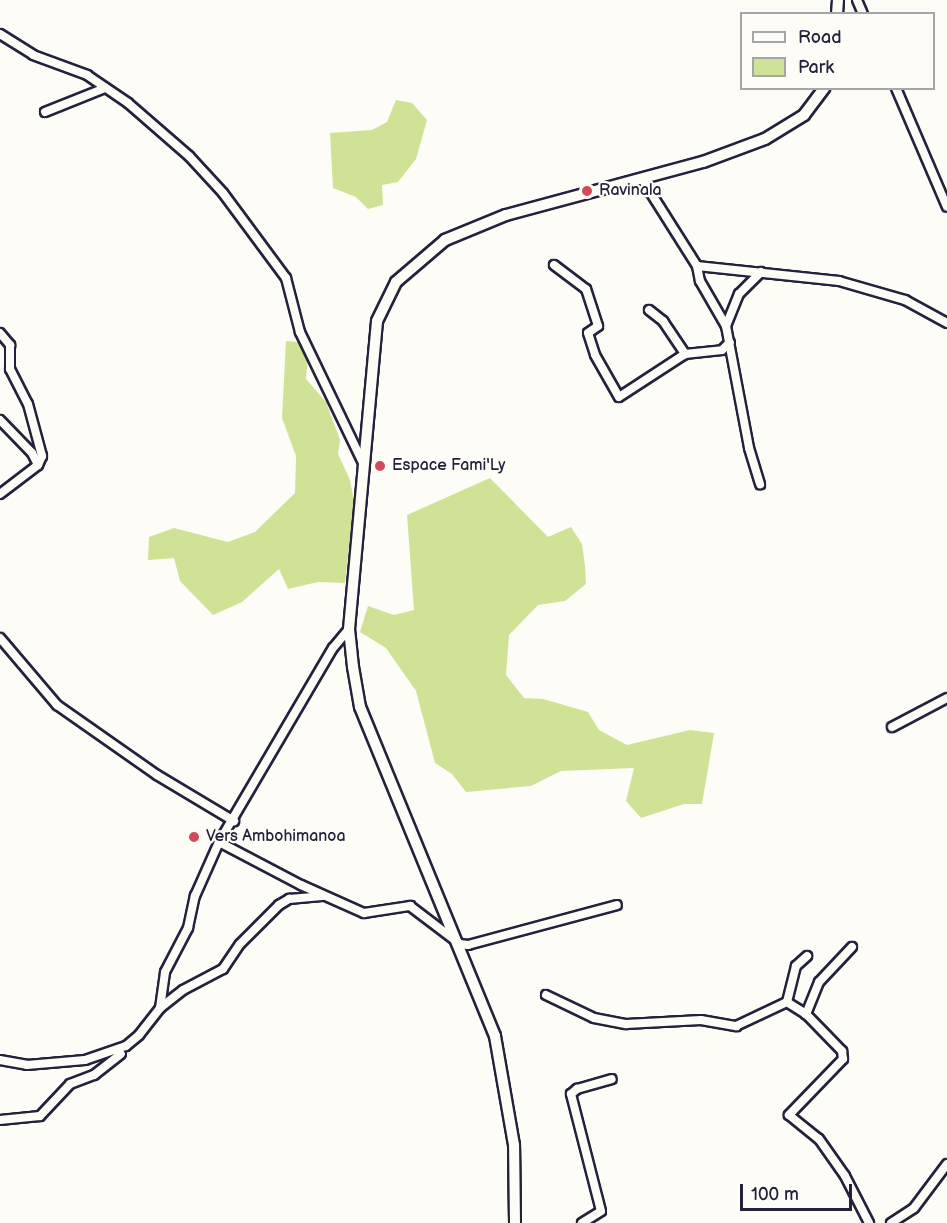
<!DOCTYPE html>
<style>
body{margin:0}
#map{position:relative;width:947px;height:1223px;overflow:hidden;background:#fdfcf7;font-family:"Balsamiq Sans",sans-serif}
div>[style]{position:absolute}
.green>*{inset:0;background:#d0e296}
.roads{filter:drop-shadow(2px 0 #22223b) drop-shadow(-2px 0 #22223b) drop-shadow(0 2px #22223b) drop-shadow(0 -2px #22223b)}
.minor>*{height:8px;margin:-4px;padding:0 4px;transform-origin:4px;border-radius:4px;background:#fdfcf7}
.secondary>*{height:10px;margin:-5px;padding:0 5px;transform-origin:5px;border-radius:5px;background:#fdfcf7}
.dots>*{width:16px;height:16px;translate:-50% -50%;box-sizing:border-box;border:3px solid #fdfcf7;border-radius:50%}
span{translate:-50% -50%;white-space:nowrap;text-align:center;line-height:1.15;-webkit-text-stroke:4.5px #fdfcf7;paint-order:stroke}
.poi-label{font-size:16px;color:#22223b}
.left{translate:0 -50%;text-align:left}
.legend{position:absolute;left:740px;top:12px;width:195px;height:78px;box-sizing:border-box;background:#fdfcf7;border:2px solid #a5a5ac;margin:0;padding:8px 10px;list-style:none;font-size:18px;color:#22223b}
.legend li{display:flex;align-items:center;gap:12px;height:30px}
.legend b{width:30px;border:2px solid #a5a5ac}
.scale{position:absolute;left:740px;top:1184px;width:112px;height:27px;box-sizing:border-box;border:3px solid #22223b;border-top:0;padding-left:8px;font-size:18px;line-height:21px;white-space:nowrap;color:#22223b;-webkit-text-stroke:4px #fdfcf7;paint-order:stroke}
</style>
<div id="map">
<div class="green">
<div style="clip-path:polygon(396px 100px,412px 103px,427px 120px,416px 159px,398px 182px,382px 185px,383px 205px,368px 209px,356px 197px,333px 188px,330px 133px,372px 130px,387px 122px)"></div>
<div style="clip-path:polygon(286px 341px,298px 342px,308px 358px,306px 379px,326px 402px,340px 440px,338px 454px,350px 480px,354px 501px,345px 583px,318px 582px,288px 589px,279px 569px,242px 602px,213px 615px,180px 581px,174px 558px,148px 560px,149px 537px,174px 528px,228px 542px,255px 532px,295px 493px,296px 456px,282px 418px)"></div>
<div style="clip-path:polygon(490px 478px,548px 537px,571px 527px,582px 544px,585px 566px,586px 584px,565px 601px,538px 605px,509px 635px,506px 675px,524px 698px,543px 699px,588px 712px,599px 730px,627px 745px,690px 730px,714px 733px,702px 804px,684px 804px,641px 818px,626px 801px,634px 768px,561px 771px,531px 786px,466px 792px,452px 774px,435px 763px,416px 691px,386px 648px,360px 632px,368px 606px,394px 615px,414px 610px,407px 515px)"></div>
</div>
<div class="roads">
<div class="minor">
<div style="left:857px;top:0;width:15px;rotate:67deg"></div>
<div style="left:0;top:34px;width:39px;rotate:32deg"></div>
<div style="left:33px;top:55px;width:58px;rotate:20.3deg"></div>
<div style="left:87px;top:75px;width:50px;rotate:34.3deg"></div>
<div style="left:128px;top:103px;width:81px;rotate:41deg"></div>
<div style="left:189px;top:156px;width:50px;rotate:47.4deg"></div>
<div style="left:223px;top:193px;width:106px;rotate:53.5deg"></div>
<div style="left:286px;top:278px;width:56px;rotate:75.5deg"></div>
<div style="left:300px;top:332px;width:145px;rotate:64.3deg"></div>
<div style="left:896px;top:88px;width:129px;rotate:66.8deg"></div>
<div style="left:45px;top:112px;width:65px;rotate:-21.8deg"></div>
<div style="left:642px;top:179px;width:103px;rotate:57.7deg"></div>
<div style="left:697px;top:266px;width:143px;rotate:6deg"></div>
<div style="left:839px;top:281px;width:69px;rotate:16.1deg"></div>
<div style="left:905px;top:300px;width:48px;rotate:28.7deg"></div>
<div style="left:554px;top:265px;width:40px;rotate:37deg"></div>
<div style="left:586px;top:289px;width:39px;rotate:72deg"></div>
<div style="left:598px;top:326px;width:12px;rotate:145deg"></div>
<div style="left:588px;top:333px;width:23px;rotate:72deg"></div>
<div style="left:595px;top:355px;width:48px;rotate:60.3deg"></div>
<div style="left:619px;top:397px;width:79px;rotate:-33.1deg"></div>
<div style="left:685px;top:354px;width:37px;rotate:-6deg"></div>
<div style="left:722px;top:350px;width:11px;rotate:-45deg"></div>
<div style="left:697px;top:266px;width:15px;rotate:79deg"></div>
<div style="left:700px;top:281px;width:52px;rotate:60deg"></div>
<div style="left:726px;top:326px;width:124px;rotate:79.3deg"></div>
<div style="left:749px;top:448px;width:38px;rotate:73deg"></div>
<div style="left:649px;top:310px;width:18px;rotate:38deg"></div>
<div style="left:663px;top:321px;width:40px;rotate:56deg"></div>
<div style="left:726px;top:326px;width:35px;rotate:-68deg"></div>
<div style="left:739px;top:294px;width:31px;rotate:-45deg"></div>
<div style="left:0;top:333px;width:16px;rotate:50deg"></div>
<div style="left:10px;top:345px;width:24px;rotate:90deg"></div>
<div style="left:10px;top:369px;width:39px;rotate:63deg"></div>
<div style="left:28px;top:404px;width:54px;rotate:74.9deg"></div>
<div style="left:42px;top:456px;width:10px;rotate:114deg"></div>
<div style="left:38px;top:465px;width:48px;rotate:142.7deg"></div>
<div style="left:0;top:420px;width:46px;rotate:45.9deg"></div>
<div style="left:32px;top:453px;width:13px;rotate:63deg"></div>
<div style="left:0;top:638px;width:88px;rotate:49.6deg"></div>
<div style="left:57px;top:705px;width:122px;rotate:35deg"></div>
<div style="left:157px;top:775px;width:90px;rotate:30.9deg"></div>
<div style="left:892px;top:727px;width:62px;rotate:-27.8deg"></div>
<div style="left:219px;top:842px;width:93px;rotate:27.7deg"></div>
<div style="left:301px;top:885px;width:69px;rotate:24deg"></div>
<div style="left:364px;top:913px;width:47px;rotate:-8.7deg"></div>
<div style="left:410px;top:906px;width:63px;rotate:37.2deg"></div>
<div style="left:460px;top:944px;width:8px;rotate:7deg"></div>
<div style="left:468px;top:945px;width:154px;rotate:-15deg"></div>
<div style="left:852px;top:947px;width:48px;rotate:133.3deg"></div>
<div style="left:819px;top:982px;width:35px;rotate:112deg"></div>
<div style="left:806px;top:1014px;width:52px;rotate:45.8deg"></div>
<div style="left:842px;top:1051px;width:8px;rotate:83deg"></div>
<div style="left:843px;top:1059px;width:78px;rotate:134deg"></div>
<div style="left:789px;top:1115px;width:38px;rotate:39deg"></div>
<div style="left:819px;top:1139px;width:45px;rotate:54.9deg"></div>
<div style="left:845px;top:1176px;width:53px;rotate:62.9deg"></div>
<div style="left:546px;top:995px;width:53px;rotate:25.6deg"></div>
<div style="left:594px;top:1018px;width:33px;rotate:11deg"></div>
<div style="left:626px;top:1024px;width:75px;rotate:-3.1deg"></div>
<div style="left:701px;top:1020px;width:36px;rotate:10deg"></div>
<div style="left:736px;top:1026px;width:56px;rotate:-25.2deg"></div>
<div style="left:160px;top:1008px;width:29px;rotate:-38deg"></div>
<div style="left:183px;top:990px;width:45px;rotate:-27.7deg"></div>
<div style="left:223px;top:969px;width:30px;rotate:-56deg"></div>
<div style="left:240px;top:944px;width:55px;rotate:-45deg"></div>
<div style="left:279px;top:905px;width:12px;rotate:-31deg"></div>
<div style="left:289px;top:899px;width:33px;rotate:-5deg"></div>
<div style="left:806px;top:1014px;width:22px;rotate:-148deg"></div>
<div style="left:787px;top:1002px;width:37px;rotate:-76deg"></div>
<div style="left:796px;top:966px;width:15px;rotate:-42deg"></div>
<div style="left:0;top:1060px;width:27px;rotate:10deg"></div>
<div style="left:27px;top:1065px;width:58px;rotate:-4.9deg"></div>
<div style="left:85px;top:1060px;width:43px;rotate:-18.9deg"></div>
<div style="left:126px;top:1046px;width:17px;rotate:-40deg"></div>
<div style="left:139px;top:1035px;width:34px;rotate:-52deg"></div>
<div style="left:160px;top:1008px;width:36px;rotate:-82deg"></div>
<div style="left:165px;top:972px;width:50px;rotate:-62.4deg"></div>
<div style="left:188px;top:928px;width:33px;rotate:-78deg"></div>
<div style="left:195px;top:896px;width:59px;rotate:-66deg"></div>
<div style="left:219px;top:842px;width:225px;rotate:-59.6deg"></div>
<div style="left:333px;top:648px;width:25px;rotate:-50deg"></div>
<div style="left:0;top:1120px;width:40px;rotate:-5.7deg"></div>
<div style="left:40px;top:1116px;width:44px;rotate:-46.8deg"></div>
<div style="left:70px;top:1084px;width:26px;rotate:-21deg"></div>
<div style="left:94px;top:1075px;width:34px;rotate:-38deg"></div>
<div style="left:582px;top:1223px;width:22px;rotate:-32deg"></div>
<div style="left:601px;top:1211px;width:121px;rotate:-104.4deg"></div>
<div style="left:571px;top:1094px;width:8px;rotate:-40deg"></div>
<div style="left:577px;top:1089px;width:36px;rotate:-16deg"></div>
<div style="left:891px;top:1223px;width:27px;rotate:-33deg"></div>
<div style="left:914px;top:1208px;width:55px;rotate:-53.1deg"></div>
</div>
<div class="secondary">
<div style="left:837px;top:14px;width:14px;rotate:-86deg"></div>
<div style="left:515px;top:1223px;width:78px;rotate:-90.7deg"></div>
<div style="left:514px;top:1145px;width:111px;rotate:-99.9deg"></div>
<div style="left:495px;top:1036px;width:356px;rotate:-112.3deg"></div>
<div style="left:360px;top:707px;width:41px;rotate:-99.9deg"></div>
<div style="left:353px;top:667px;width:38px;rotate:-96deg"></div>
<div style="left:349px;top:629px;width:309px;rotate:-84.8deg"></div>
<div style="left:377px;top:321px;width:43px;rotate:-64deg"></div>
<div style="left:396px;top:282px;width:65px;rotate:-40.6deg"></div>
<div style="left:445px;top:240px;width:66px;rotate:-22.3deg"></div>
<div style="left:506px;top:215px;width:204px;rotate:-15.1deg"></div>
<div style="left:703px;top:162px;width:66px;rotate:-20.4deg"></div>
<div style="left:765px;top:139px;width:46px;rotate:-31.6deg"></div>
<div style="left:804px;top:115px;width:34px;rotate:-53deg"></div>
</div>
</div>
<div class="dots">
<div style="left:587px;top:191px;background:#d1495b"></div>
<div style="left:380px;top:466px;background:#d1495b"></div>
<div style="left:194px;top:837px;background:#d1495b"></div>
</div>
<div class="poi-label">
<span class="left" style="left:599px;top:191px">Ravinala</span>
<span class="left" style="left:392px;top:466px">Espace Fami'Ly</span>
<span class="left" style="left:206px;top:837px">Vers Ambohimanoa</span>
</div>
<ul class="legend">
<li><b style="height:8px;background:#fdfcf7"></b>Road</li>
<li><b style="height:16px;background:#d0e296"></b>Park</li>
</ul>
<div class="scale">100 m</div>
</div>
